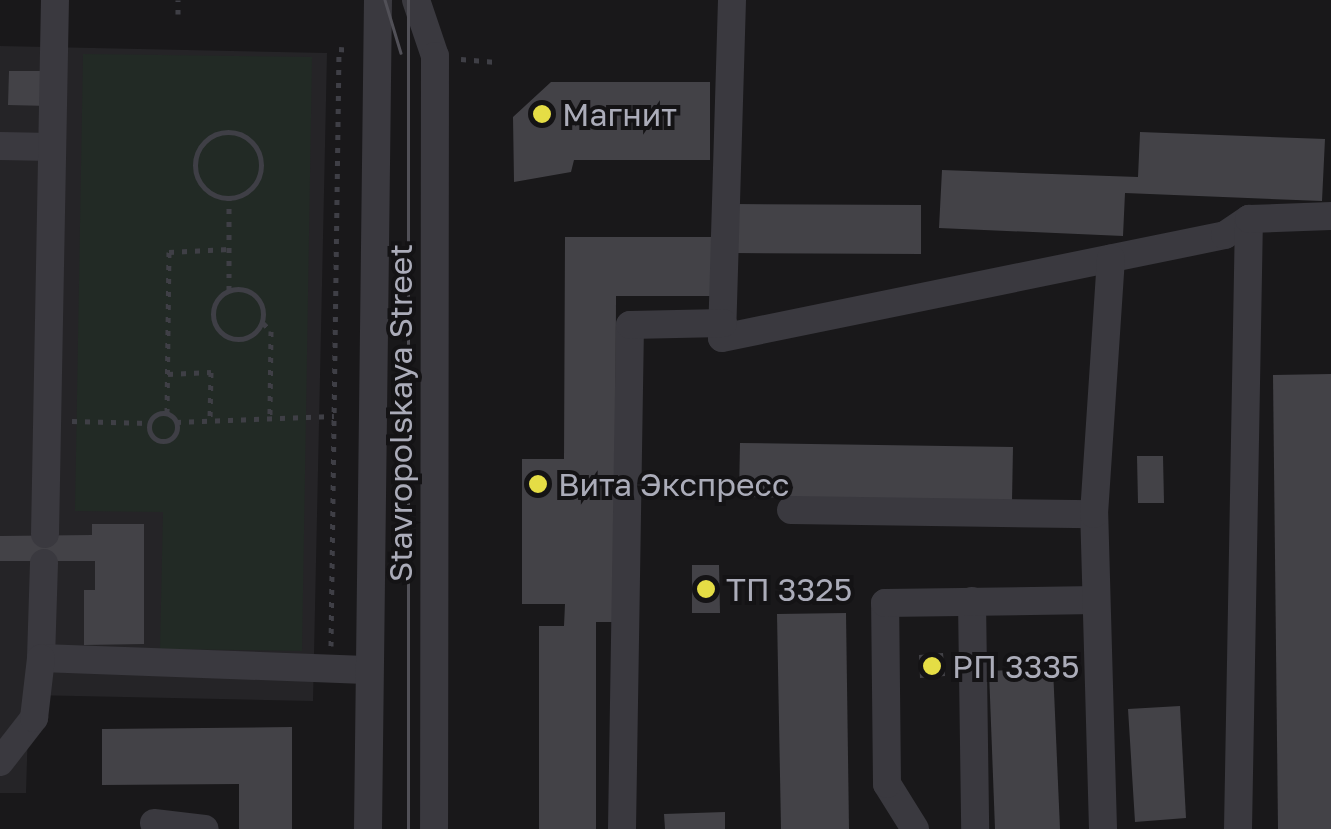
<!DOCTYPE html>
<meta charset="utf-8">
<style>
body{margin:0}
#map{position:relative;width:1331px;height:829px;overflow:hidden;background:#19181a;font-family:"Golos Text",sans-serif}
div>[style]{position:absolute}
.built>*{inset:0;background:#252427}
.green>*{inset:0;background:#222a25}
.building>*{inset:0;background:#434247}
.path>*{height:5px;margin-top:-2.5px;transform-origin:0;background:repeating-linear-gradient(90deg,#3f3f46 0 5px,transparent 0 13px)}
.path>.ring{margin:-2.5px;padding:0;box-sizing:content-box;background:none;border:5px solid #3f3f46;border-radius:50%}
.minor>*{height:28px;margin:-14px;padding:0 14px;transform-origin:14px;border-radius:14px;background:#3a393f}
.tram>*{height:2.5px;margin:-1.25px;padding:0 1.25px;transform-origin:1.25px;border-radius:1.25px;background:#515057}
.dots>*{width:28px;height:28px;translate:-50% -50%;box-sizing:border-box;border:5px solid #141315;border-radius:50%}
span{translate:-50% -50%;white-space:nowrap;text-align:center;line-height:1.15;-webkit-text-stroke:8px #141315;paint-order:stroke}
.poi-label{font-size:32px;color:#abacb9}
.left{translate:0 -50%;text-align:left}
.street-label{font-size:32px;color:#abacb9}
</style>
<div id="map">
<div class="built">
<div style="clip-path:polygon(0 46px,327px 53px,313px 701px,29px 695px,26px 793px,0 793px)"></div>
</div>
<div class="green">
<div style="clip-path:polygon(83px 54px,312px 57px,302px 651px,160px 649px,163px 512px,75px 511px)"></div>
</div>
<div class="building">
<div style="clip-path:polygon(9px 71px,49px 71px,49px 106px,8px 105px)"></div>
<div style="clip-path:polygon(551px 82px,710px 82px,710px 160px,574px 160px,571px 172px,514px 182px,513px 117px)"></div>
<div style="clip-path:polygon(1140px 132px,1325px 139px,1322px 201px,1125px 193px,1123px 236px,939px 228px,942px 170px,1138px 177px)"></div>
<div style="clip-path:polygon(733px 204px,921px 205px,921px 254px,733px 253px)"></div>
<div style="clip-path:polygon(565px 237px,714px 237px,713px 296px,616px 296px,615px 622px,596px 622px,596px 829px,539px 829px,539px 626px,564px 626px,565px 604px,522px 604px,522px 459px,564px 459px)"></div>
<div style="clip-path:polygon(1331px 374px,1331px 829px,1278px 829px,1273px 375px)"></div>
<div style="clip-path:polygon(740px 443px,1013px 447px,1012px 501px,739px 497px)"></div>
<div style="clip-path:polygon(1137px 456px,1163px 456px,1164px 503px,1138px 503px)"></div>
<div style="clip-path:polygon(92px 524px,144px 524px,144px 644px,84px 645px,84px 590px,95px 590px,95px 561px,0 561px,0 536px,92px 535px)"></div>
<div style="clip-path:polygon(692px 565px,719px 565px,720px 613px,692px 613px)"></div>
<div style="clip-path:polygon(846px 613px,849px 829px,781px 829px,777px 614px)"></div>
<div style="clip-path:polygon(943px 653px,945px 676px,920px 678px,919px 655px)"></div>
<div style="clip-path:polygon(1053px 668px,1060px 829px,995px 829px,989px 671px)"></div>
<div style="clip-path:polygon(1180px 706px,1186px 818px,1135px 822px,1128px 709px)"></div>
<div style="clip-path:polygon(292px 727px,292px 829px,239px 829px,239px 784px,102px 785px,102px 729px)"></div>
<div style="clip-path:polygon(725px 812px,725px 829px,665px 829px,664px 814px)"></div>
</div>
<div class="path">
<div style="left:178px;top:14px;width:14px;rotate:-90deg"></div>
<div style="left:461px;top:59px;width:35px;rotate:5deg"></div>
<div class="ring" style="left:195px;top:132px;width:61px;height:61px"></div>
<div class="ring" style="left:213px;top:289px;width:45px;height:45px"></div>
<div style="left:229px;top:291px;width:92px;rotate:-90deg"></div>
<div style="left:263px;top:323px;width:11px;rotate:45deg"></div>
<div style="left:271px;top:331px;width:85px;rotate:90.7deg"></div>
<div style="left:168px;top:374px;width:43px;rotate:-2.7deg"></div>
<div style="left:211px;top:372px;width:48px;rotate:91.2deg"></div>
<div class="ring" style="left:149px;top:413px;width:23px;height:23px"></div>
<div style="left:167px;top:413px;width:161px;rotate:-89.3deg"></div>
<div style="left:169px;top:252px;width:60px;rotate:-2.9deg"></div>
<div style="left:72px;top:421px;width:77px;rotate:1.5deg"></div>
<div style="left:176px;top:422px;width:158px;rotate:-2.2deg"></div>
<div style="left:331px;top:646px;width:597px;rotate:-89.23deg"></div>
<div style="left:339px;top:49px;width:12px;rotate:5deg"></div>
</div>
<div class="minor">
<div style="left:416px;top:0;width:59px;rotate:71.3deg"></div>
<div style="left:435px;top:56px;width:773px;rotate:90.07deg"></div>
<div style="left:732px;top:0;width:338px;rotate:91.7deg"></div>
<div style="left:722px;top:338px;width:513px;rotate:-11.57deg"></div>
<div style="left:1225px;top:235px;width:29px;rotate:-34deg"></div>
<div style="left:0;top:146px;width:52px;rotate:1.1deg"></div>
<div style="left:791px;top:510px;width:303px;rotate:0.8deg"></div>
<div style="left:45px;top:534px;width:534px;rotate:-88.93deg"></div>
<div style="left:44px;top:563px;width:95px;rotate:91.8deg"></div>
<div style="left:41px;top:658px;width:325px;rotate:2.1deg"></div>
<div style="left:972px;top:601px;width:228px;rotate:89.2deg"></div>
<div style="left:0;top:762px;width:56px;rotate:-52.3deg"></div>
<div style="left:34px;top:718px;width:60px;rotate:-83.3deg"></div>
<div style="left:154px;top:823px;width:51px;rotate:6.7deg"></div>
<div style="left:368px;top:829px;width:829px;rotate:-89.31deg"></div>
<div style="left:622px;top:829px;width:504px;rotate:-89.09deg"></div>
<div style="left:630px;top:325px;width:93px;rotate:-1.2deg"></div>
<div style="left:915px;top:829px;width:53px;rotate:-121.9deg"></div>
<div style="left:887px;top:784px;width:181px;rotate:-90.6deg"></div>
<div style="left:885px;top:603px;width:211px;rotate:-0.8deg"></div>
<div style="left:1103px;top:829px;width:315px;rotate:-91.6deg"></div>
<div style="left:1094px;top:514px;width:256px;rotate:-86.2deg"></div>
<div style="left:1238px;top:829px;width:610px;rotate:-88.97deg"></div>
<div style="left:1249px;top:219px;width:82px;rotate:-2.1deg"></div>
</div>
<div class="tram">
<div style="left:385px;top:0;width:55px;rotate:73.2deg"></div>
<div style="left:408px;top:829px;width:829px;rotate:-90deg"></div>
</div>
<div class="dots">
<div style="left:542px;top:114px;background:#e5dd45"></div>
<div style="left:538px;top:484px;background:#e5dd45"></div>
<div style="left:706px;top:589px;background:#e5dd45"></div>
<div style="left:932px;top:666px;background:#e5dd45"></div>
</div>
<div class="poi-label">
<span class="left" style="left:562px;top:114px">Магнит</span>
<span class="left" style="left:558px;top:484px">Вита Экспресс</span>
<span class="left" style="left:726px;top:589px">ТП 3325</span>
<span class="left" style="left:952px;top:666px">РП 3335</span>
</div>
<div class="street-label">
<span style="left:400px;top:413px;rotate:-90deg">Stavropolskaya Street</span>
</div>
</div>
